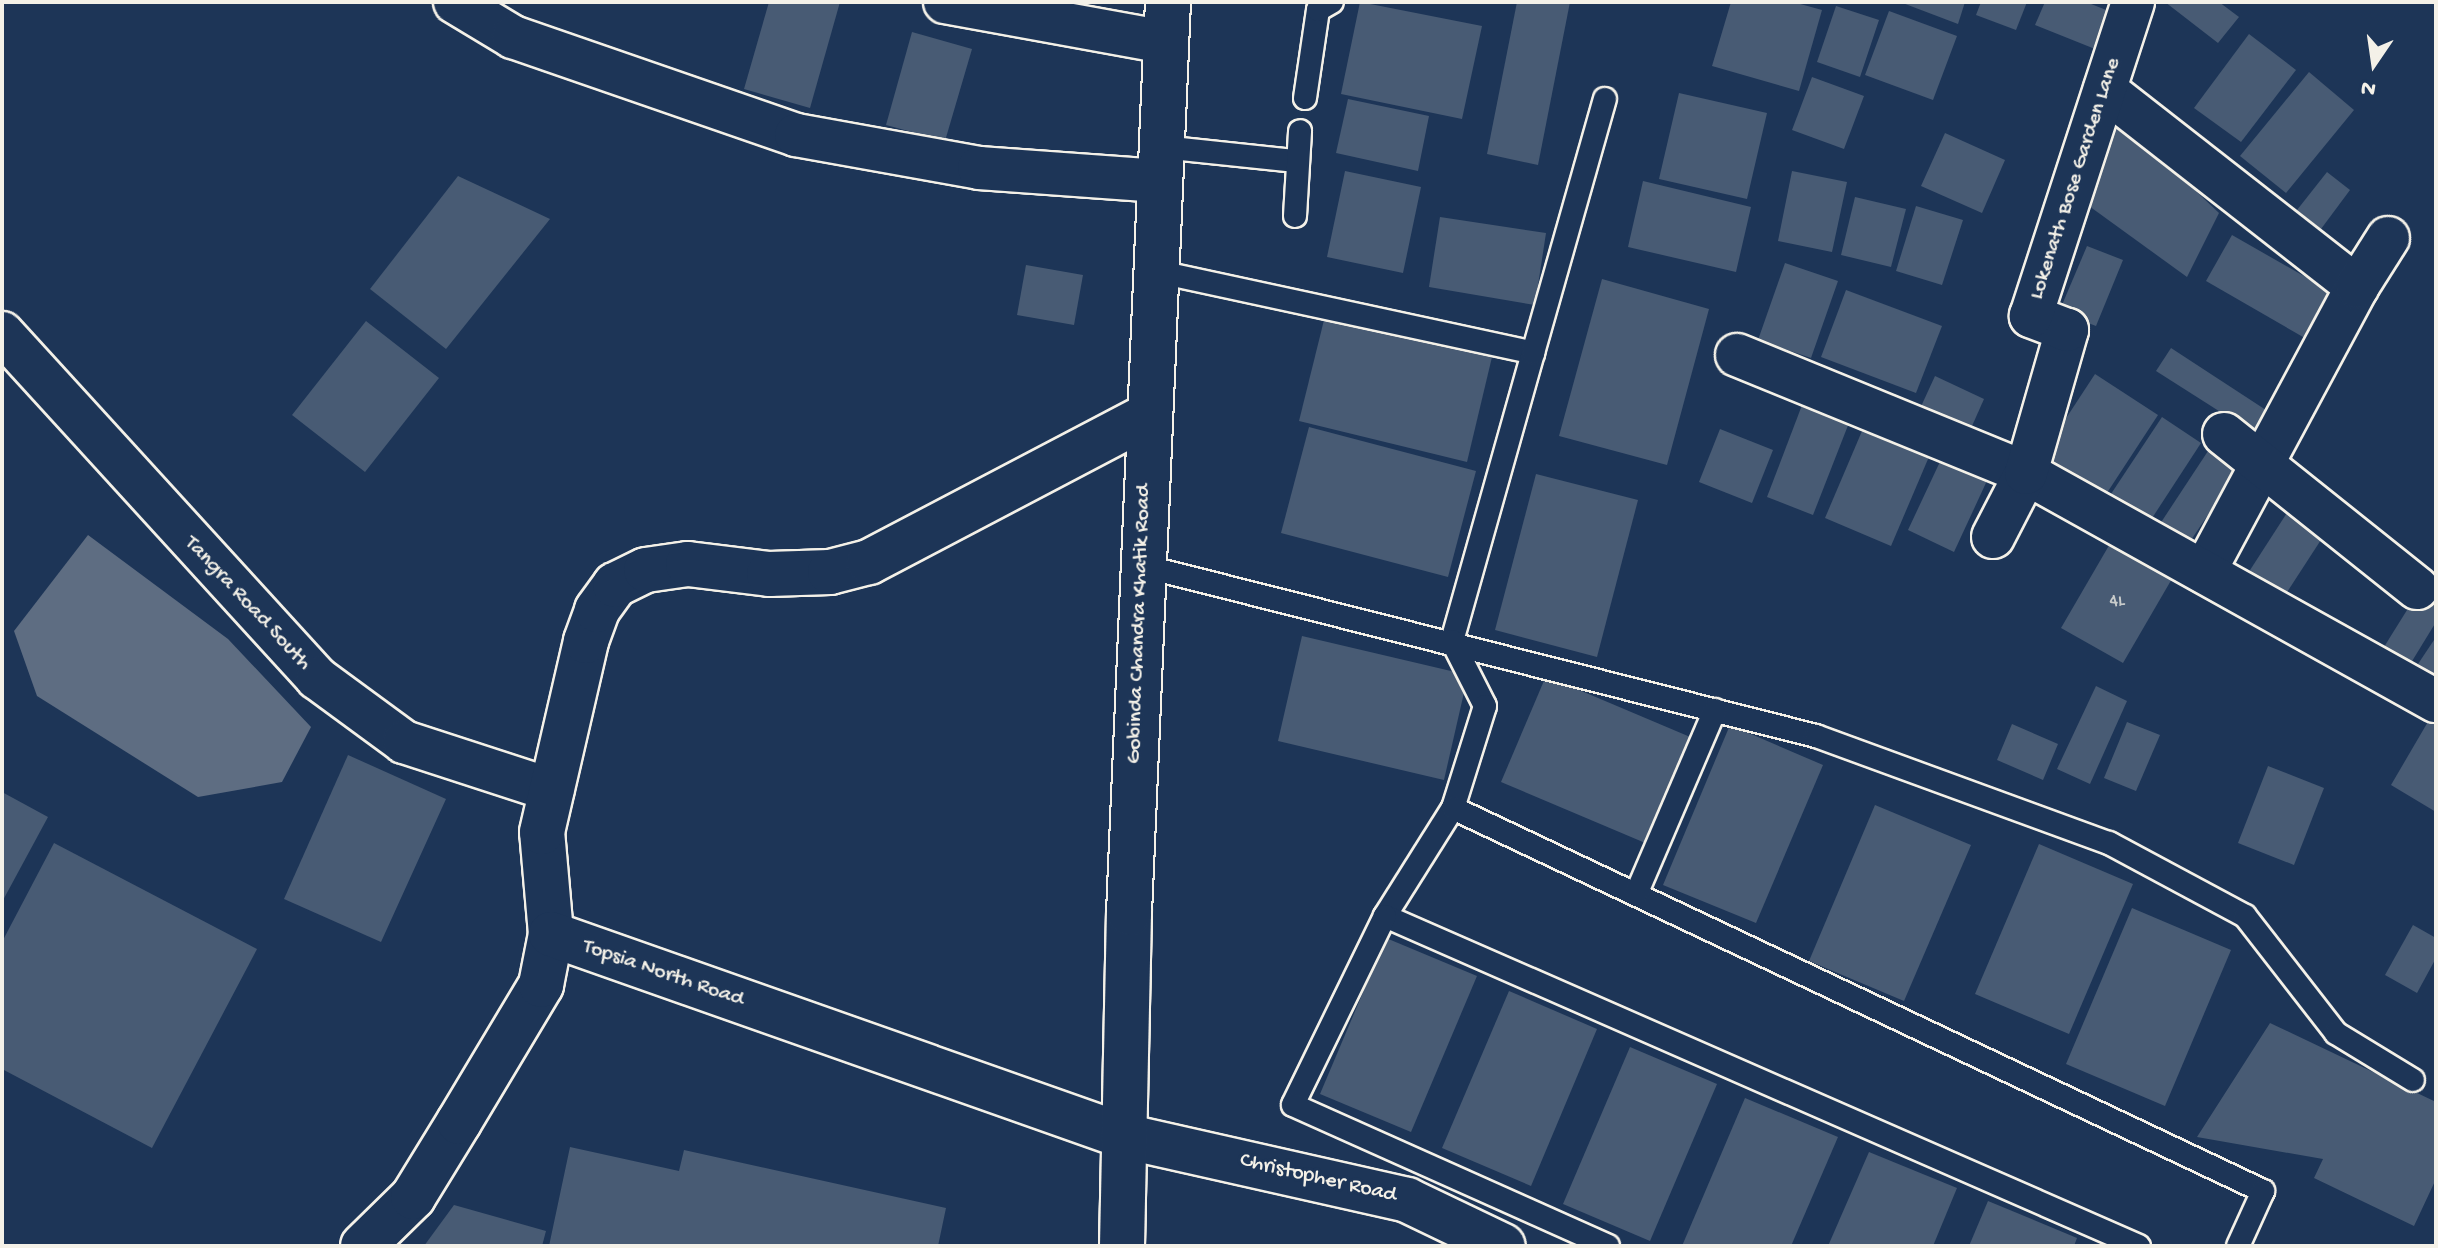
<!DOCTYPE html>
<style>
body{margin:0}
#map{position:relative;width:2438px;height:1248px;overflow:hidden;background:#1d3557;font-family:"Gochi Hand",sans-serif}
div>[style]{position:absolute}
.water>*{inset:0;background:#5e6d82}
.building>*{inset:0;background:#485b74}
.roads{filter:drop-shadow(2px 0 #f4f1e8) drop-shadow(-2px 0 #f4f1e8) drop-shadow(0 2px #f4f1e8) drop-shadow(0 -2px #f4f1e8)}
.service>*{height:22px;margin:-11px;padding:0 11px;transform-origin:11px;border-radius:11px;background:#1d3557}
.minor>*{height:42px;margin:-21px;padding:0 21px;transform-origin:21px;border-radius:21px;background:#1d3557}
.tertiary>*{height:44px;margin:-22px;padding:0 22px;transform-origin:22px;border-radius:22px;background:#1d3557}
.secondary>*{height:44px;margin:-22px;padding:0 22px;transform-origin:22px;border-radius:22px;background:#1d3557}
span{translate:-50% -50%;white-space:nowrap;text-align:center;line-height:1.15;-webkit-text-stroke:6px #1d3557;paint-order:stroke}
.number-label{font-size:18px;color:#c9cccb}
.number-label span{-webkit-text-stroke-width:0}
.street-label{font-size:22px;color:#f4f1e8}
.frame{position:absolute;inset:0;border:4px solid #f4f1e8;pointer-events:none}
.north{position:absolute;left:2334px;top:24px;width:80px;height:80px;-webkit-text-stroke:6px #1d3557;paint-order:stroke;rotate:193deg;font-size:22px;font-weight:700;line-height:32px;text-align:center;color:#f4f1e8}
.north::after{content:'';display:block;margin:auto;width:28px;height:36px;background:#f4f1e8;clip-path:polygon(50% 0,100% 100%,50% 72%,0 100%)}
</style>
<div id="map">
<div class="water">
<div style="clip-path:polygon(88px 535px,228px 639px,311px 727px,282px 782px,198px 797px,37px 696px,14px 631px)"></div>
</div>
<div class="building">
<div style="clip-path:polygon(769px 2px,840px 2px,810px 108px,744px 89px)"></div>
<div style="clip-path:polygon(1360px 2px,1482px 26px,1462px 119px,1341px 94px)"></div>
<div style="clip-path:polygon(1517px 2px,1570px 2px,1538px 165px,1487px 154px)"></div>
<div style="clip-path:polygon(1731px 2px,1793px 2px,1822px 10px,1799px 91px,1712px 66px)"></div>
<div style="clip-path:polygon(1900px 2px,1965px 2px,1958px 24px)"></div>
<div style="clip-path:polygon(1981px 2px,2027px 2px,2016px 30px,1976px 15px)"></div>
<div style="clip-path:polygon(2045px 2px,2086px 2px,2119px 15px,2105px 53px,2035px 25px)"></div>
<div style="clip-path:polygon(2165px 2px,2219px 2px,2239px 17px,2218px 43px)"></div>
<div style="clip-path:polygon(1836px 6px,1879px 20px,1860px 77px,1817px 62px)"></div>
<div style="clip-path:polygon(1889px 11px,1957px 36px,1933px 100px,1865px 75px)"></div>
<div style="clip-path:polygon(912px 32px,972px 49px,945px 141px,886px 125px)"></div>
<div style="clip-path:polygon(2249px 34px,2296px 70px,2241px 142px,2194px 108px)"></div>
<div style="clip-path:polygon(2309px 72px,2354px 110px,2286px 193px,2240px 156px)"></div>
<div style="clip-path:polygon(1812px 77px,1864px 96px,1844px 149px,1792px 130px)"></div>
<div style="clip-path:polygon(1679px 93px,1767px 113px,1747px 199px,1659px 179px)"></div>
<div style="clip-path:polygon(1348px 99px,1429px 116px,1418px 171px,1336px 153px)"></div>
<div style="clip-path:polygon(2119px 118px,2219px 213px,2187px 277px,2089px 206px)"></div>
<div style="clip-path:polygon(1945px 133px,2005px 160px,1982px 213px,1921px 186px)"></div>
<div style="clip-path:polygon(1345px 171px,1421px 187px,1403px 273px,1327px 257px)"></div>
<div style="clip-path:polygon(1792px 171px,1847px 182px,1832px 252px,1778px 241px)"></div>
<div style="clip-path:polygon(2327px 172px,2350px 190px,2321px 229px,2297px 210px)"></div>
<div style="clip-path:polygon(458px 176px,550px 219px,446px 349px,370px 289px)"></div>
<div style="clip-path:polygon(1643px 181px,1751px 207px,1736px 272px,1628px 247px)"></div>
<div style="clip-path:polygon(1855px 197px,1906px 209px,1891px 267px,1841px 255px)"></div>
<div style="clip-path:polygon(1916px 206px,1963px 220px,1942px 285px,1896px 271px)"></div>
<div style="clip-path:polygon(1440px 217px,1546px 233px,1535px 305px,1429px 287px)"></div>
<div style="clip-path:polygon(2232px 235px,2337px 295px,2310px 341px,2206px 281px)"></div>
<div style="clip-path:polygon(2087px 246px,2123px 260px,2096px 326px,2059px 312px)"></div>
<div style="clip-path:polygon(1785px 263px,1838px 281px,1811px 358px,1758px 340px)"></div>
<div style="clip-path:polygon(1026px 265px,1083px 275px,1074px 325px,1017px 315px)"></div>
<div style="clip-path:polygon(1602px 279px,1709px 309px,1667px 465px,1559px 436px)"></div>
<div style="clip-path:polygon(1846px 290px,1942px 326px,1916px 393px,1821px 357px)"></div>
<div style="clip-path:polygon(1325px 316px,1492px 357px,1467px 462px,1299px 421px)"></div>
<div style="clip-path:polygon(366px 321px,439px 378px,365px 472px,292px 415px)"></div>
<div style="clip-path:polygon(2171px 348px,2269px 412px,2255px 434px,2156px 371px)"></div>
<div style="clip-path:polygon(2095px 374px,2158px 415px,2101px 502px,2038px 461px)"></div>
<div style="clip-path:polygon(1935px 376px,1984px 399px,1968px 435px,1918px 413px)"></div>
<div style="clip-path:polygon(1807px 392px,1854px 410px,1813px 515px,1767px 497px)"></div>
<div style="clip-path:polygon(2162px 417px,2201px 443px,2143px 532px,2103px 506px)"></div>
<div style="clip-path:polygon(1865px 424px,1931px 452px,1891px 546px,1825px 518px)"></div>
<div style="clip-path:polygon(1309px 427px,1476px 471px,1448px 577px,1281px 533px)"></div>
<div style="clip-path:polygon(1720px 429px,1773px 450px,1752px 503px,1699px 482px)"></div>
<div style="clip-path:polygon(2210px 448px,2240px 467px,2185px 549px,2156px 530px)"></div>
<div style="clip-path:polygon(1945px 451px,1991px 472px,1954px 552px,1908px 530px)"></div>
<div style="clip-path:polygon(1536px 474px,1638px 500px,1597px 657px,1495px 630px)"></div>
<div style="clip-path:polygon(2294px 502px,2330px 526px,2280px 603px,2243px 581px)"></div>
<div style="clip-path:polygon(2111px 542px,2173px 577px,2123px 663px,2061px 628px)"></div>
<div style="clip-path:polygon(2417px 594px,2436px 606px,2436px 622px,2406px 671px,2379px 655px)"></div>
<div style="clip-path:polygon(1302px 636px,1468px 675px,1444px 780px,1278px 741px)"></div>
<div style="clip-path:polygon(2436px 637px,2436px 676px,2418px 664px)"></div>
<div style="clip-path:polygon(1546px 676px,1695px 739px,1650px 845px,1501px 782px)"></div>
<div style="clip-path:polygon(2096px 686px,2127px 701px,2090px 784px,2057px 769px)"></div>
<div style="clip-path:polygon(2429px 720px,2436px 724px,2436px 812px,2391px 785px)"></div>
<div style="clip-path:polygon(2127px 722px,2160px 735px,2136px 791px,2104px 778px)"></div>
<div style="clip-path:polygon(2012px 724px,2058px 744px,2043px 780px,1997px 760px)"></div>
<div style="clip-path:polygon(1730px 725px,1823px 765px,1756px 923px,1663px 885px)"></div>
<div style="clip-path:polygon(348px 755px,446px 799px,381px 942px,284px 899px)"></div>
<div style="clip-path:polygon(2268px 766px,2324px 788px,2294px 865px,2238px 843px)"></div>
<div style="clip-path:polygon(2px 792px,48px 817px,2px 902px)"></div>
<div style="clip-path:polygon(1875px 805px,1971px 845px,1904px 1001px,1809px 961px)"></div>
<div style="clip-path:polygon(54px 843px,257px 949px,152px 1148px,2px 1069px,2px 942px)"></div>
<div style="clip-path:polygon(2039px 844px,2133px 884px,2069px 1034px,1975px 994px)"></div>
<div style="clip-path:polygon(2132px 908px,2231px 950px,2165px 1106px,2066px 1064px)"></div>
<div style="clip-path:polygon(2413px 925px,2436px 938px,2436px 958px,2417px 993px,2385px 975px)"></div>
<div style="clip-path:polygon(1386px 938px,1477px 976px,1411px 1132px,1320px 1094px)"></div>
<div style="clip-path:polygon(1509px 991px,1597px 1029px,1531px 1186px,1442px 1148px)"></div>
<div style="clip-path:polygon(2270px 1023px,2436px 1102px,2436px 1179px,2414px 1226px,2314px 1178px,2323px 1159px,2197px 1137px)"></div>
<div style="clip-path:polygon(1630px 1047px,1717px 1084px,1650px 1241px,1563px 1204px)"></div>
<div style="clip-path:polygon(1745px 1098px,1838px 1137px,1791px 1246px,1682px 1246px)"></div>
<div style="clip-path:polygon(570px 1147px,679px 1171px,684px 1150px,946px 1208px,938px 1246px,549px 1246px)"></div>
<div style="clip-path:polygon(1869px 1152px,1957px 1188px,1933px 1246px,1828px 1246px)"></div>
<div style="clip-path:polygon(1988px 1201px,2077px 1238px,2074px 1246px,1969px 1246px)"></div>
<div style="clip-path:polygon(454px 1205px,546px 1231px,542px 1246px,424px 1246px)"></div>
</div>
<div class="roads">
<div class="service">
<div style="left:1305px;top:98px;width:89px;rotate:-81.6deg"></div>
<div style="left:1318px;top:10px;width:16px;rotate:-30deg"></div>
<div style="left:1162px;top:147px;width:135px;rotate:6deg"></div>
<div style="left:1295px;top:216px;width:85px;rotate:-86.6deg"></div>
<div style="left:1155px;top:271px;width:387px;rotate:12.2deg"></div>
<div style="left:1533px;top:353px;width:299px;rotate:105.7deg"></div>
<div style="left:1452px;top:641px;width:73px;rotate:63.1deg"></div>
<div style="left:1485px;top:706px;width:107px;rotate:107.4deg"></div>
<div style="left:1453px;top:808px;width:128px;rotate:122.2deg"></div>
<div style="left:1385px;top:916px;width:823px;rotate:23.64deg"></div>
<div style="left:1533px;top:353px;width:264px;rotate:-74.2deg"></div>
<div style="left:1143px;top:566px;width:694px;rotate:14.18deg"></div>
<div style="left:1816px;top:736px;width:312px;rotate:20.1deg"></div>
<div style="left:2109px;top:843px;width:154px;rotate:28.2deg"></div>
<div style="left:2245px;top:916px;width:148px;rotate:52.1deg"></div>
<div style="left:2336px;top:1033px;width:90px;rotate:31.4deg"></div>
<div style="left:1453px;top:808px;width:896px;rotate:25.31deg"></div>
<div style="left:2263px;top:1191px;width:60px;rotate:114.4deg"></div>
<div style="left:1637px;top:892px;width:198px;rotate:-66.8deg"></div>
<div style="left:1385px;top:916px;width:210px;rotate:116deg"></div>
<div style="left:1293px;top:1105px;width:345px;rotate:24.1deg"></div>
</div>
<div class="minor">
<div style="left:455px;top:2px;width:68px;rotate:31.1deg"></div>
<div style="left:513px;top:37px;width:299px;rotate:19.1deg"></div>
<div style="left:796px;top:135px;width:186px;rotate:10.2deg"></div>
<div style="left:979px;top:168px;width:181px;rotate:4.1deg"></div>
<div style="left:945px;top:2px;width:225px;rotate:10.3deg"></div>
<div style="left:2105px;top:90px;width:320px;rotate:38deg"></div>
<div style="left:2357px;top:287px;width:323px;rotate:118.2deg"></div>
<div style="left:2357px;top:287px;width:58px;rotate:-57.7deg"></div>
<div style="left:2px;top:333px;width:467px;rotate:47.6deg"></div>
<div style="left:317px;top:678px;width:108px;rotate:36.3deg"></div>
<div style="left:404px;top:742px;width:156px;rotate:18deg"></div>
<div style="left:1737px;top:355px;width:312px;rotate:22.2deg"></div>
<div style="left:2026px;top:473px;width:469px;rotate:29.1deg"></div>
<div style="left:2224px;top:434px;width:247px;rotate:38.6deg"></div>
<div style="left:1993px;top:537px;width:72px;rotate:-62.7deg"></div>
<div style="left:2026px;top:473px;width:149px;rotate:-74deg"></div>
<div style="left:2067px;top:330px;width:39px;rotate:-159deg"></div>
<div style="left:2031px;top:316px;width:330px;rotate:-72deg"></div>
</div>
<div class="tertiary">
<div style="left:551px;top:934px;width:102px;rotate:-95deg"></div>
<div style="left:542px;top:832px;width:196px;rotate:-77deg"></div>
<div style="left:586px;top:641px;width:33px;rotate:-70deg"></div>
<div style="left:597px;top:610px;width:31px;rotate:-54deg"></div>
<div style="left:615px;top:585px;width:34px;rotate:-26deg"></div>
<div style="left:646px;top:570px;width:42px;rotate:-8.1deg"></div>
<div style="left:688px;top:564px;width:82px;rotate:7deg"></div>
<div style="left:769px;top:574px;width:61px;rotate:-1.9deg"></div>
<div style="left:830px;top:572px;width:40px;rotate:-14.4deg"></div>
<div style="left:869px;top:562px;width:316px;rotate:-27.7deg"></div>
<div style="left:363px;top:1246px;width:70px;rotate:-44.4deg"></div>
<div style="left:413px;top:1197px;width:88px;rotate:-58.5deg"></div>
<div style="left:459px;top:1122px;width:160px;rotate:-59.1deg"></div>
<div style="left:541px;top:985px;width:52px;rotate:-78.9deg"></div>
<div style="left:551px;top:934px;width:608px;rotate:19.42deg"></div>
<div style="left:1124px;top:1136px;width:290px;rotate:12.7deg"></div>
<div style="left:1407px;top:1200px;width:106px;rotate:25.6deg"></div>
</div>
<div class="secondary">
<div style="left:1122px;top:1246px;width:333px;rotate:-88.8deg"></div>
<div style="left:1129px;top:913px;width:912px;rotate:-87.55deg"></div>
</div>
</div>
<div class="number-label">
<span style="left:2117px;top:602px">4L</span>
</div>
<div class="street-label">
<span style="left:2076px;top:179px;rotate:-72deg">Lokenath Bose Garden Lane</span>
<span style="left:247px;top:604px;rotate:47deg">Tangra Road South</span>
<span style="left:1140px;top:624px;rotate:-88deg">Gobinda Chandra Khatik Road</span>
<span style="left:663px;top:974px;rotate:19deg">Topsia North Road</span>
<span style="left:1318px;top:1179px;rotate:13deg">Christopher Road</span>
</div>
<div class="frame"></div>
<div class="north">N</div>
</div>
